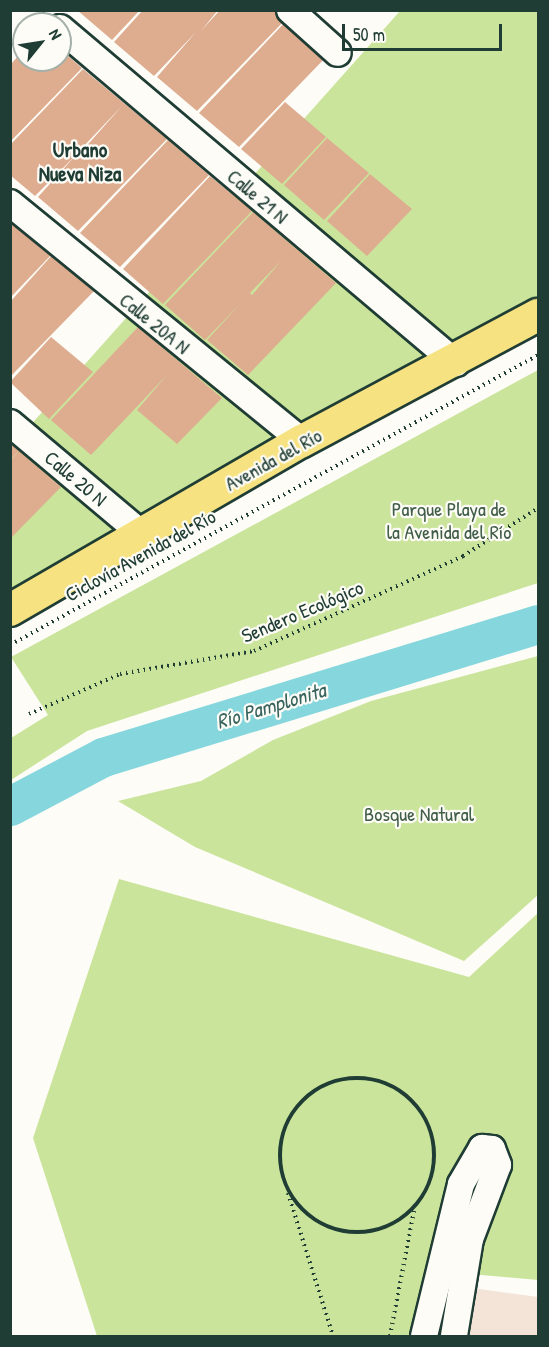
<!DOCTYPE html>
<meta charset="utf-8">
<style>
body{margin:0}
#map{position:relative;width:549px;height:1347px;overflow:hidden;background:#fdfcf7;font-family:"Patrick Hand",sans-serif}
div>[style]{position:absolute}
.built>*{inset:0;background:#f4e4d8}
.green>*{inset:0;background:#cae49b}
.river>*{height:39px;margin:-19.5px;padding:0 19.5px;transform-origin:19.5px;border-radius:19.5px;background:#85d6dd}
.building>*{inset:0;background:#dead90}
.path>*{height:4px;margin-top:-2px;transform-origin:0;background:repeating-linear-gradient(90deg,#1f3d34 0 1.5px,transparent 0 6px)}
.path>.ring{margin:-2px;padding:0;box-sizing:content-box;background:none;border:4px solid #1f3d34;border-radius:50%}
.roads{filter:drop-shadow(2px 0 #1f3d34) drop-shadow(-2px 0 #1f3d34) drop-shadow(0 2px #1f3d34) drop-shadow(0 -2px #1f3d34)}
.minor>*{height:26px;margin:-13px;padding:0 13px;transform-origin:13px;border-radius:13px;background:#fdfcf7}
.major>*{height:32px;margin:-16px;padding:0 16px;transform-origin:16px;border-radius:16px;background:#f7e281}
span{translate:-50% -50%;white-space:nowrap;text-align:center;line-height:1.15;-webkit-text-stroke:4.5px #fdfcf7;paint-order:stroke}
.street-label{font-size:20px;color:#1f3d34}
.park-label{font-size:20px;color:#415e49}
.neighbourhood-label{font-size:21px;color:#1f3d34;font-weight:700}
.water-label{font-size:21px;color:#38635e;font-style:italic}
.frame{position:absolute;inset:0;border:12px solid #1f3d34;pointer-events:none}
.north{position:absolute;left:12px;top:12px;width:60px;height:60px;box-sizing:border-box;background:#fdfcf7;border:2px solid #a4b0a9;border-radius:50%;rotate:60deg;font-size:16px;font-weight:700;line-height:24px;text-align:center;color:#1f3d34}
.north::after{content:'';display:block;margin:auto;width:21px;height:27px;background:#1f3d34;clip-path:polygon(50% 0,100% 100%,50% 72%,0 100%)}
.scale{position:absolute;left:342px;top:24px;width:160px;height:27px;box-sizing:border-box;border:3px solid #1f3d34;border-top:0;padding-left:8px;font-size:18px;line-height:21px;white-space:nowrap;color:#1f3d34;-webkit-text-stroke:4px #fdfcf7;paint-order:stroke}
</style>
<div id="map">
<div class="built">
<div style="clip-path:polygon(436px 1283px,538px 1297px,538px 1336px,430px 1336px)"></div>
</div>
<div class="green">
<div style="clip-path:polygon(400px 11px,538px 11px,538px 322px,11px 605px,11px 447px)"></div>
<div style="clip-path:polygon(538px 370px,538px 583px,87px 731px,11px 780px,11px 738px,48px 715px,11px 657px)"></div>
<div style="clip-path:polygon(538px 656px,538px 895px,464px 961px,195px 847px,118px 801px,201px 781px,273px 740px,371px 701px)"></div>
<div style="clip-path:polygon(119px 879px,469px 977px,538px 913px,538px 1280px,425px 1270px,417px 1336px,97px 1336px,33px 1138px)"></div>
</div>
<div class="river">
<div style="left:10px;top:806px;width:105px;rotate:-27.8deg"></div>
<div style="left:103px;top:757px;width:455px;rotate:-17deg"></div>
</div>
<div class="building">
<div style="clip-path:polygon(77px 10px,140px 10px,112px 40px)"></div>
<div style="clip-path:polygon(143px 10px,218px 10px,201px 31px,220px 10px,276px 10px,286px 19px,197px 111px,157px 77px,196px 32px,154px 76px,114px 42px)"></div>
<div style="clip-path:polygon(287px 20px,328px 55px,239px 147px,199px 113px)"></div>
<div style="clip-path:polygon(60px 49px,82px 68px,10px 142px,10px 65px,24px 50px,24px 60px,60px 60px)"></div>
<div style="clip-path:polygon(evenodd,83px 69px,167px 139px,78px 231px,38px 197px,76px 155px,35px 196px,10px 175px,10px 145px,83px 69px,122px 106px,82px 151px,81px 149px,122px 106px)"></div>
<div style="clip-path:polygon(285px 102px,326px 137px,282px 184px,241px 149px)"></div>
<div style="clip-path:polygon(327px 138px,369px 173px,324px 220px,284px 185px)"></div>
<div style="clip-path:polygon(168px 140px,209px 175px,120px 267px,80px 233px)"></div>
<div style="clip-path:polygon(370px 174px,412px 209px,367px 256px,327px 221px)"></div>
<div style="clip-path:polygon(210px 176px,252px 211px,163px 304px,123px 269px)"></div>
<div style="clip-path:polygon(evenodd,253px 212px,336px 283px,248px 375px,207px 340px,242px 302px,205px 340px,165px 305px,253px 212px,281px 261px,252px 295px,250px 293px,281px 261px)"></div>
<div style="clip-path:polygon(10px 218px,52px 254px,10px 298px)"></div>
<div style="clip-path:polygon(53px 254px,95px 290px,10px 377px,10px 302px)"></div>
<div style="clip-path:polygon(138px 327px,222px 398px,177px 444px,137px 410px,167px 375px,91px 455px,51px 420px)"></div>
<div style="clip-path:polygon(51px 337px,93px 372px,49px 419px,10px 382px)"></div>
<div style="clip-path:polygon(10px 442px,20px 450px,10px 460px)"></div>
<div style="clip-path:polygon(19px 451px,61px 487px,10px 539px,10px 461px)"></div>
</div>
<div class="path">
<div style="left:10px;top:645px;width:602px;rotate:-28.78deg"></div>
<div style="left:29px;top:714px;width:99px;rotate:-23.7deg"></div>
<div style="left:120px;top:674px;width:136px;rotate:-9.7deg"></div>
<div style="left:254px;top:651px;width:230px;rotate:-24.4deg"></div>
<div style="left:463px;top:556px;width:89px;rotate:-32.6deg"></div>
<div class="ring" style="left:280px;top:1078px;width:150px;height:150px"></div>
<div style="left:288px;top:1193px;width:150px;rotate:72.5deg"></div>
<div style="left:390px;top:1336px;width:128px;rotate:-79.2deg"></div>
</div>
<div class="roads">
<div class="minor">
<div style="left:290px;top:10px;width:64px;rotate:41.9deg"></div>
<div style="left:60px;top:28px;width:519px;rotate:40.23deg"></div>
<div style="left:10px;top:30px;width:28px;rotate:-46deg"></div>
<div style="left:10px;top:203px;width:377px;rotate:39.2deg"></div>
<div style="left:10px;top:423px;width:172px;rotate:40.1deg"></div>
<div style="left:424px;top:1336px;width:156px;rotate:-76.3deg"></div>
<div style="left:461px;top:1184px;width:42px;rotate:-59.7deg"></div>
<div style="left:482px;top:1148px;width:10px;rotate:6deg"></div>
<div style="left:492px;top:1149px;width:17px;rotate:69deg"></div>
<div style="left:498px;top:1165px;width:79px;rotate:110.7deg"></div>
<div style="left:470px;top:1239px;width:98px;rotate:99.4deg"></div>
</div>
<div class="major">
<div style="left:10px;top:610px;width:337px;rotate:-30.1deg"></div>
<div style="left:302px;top:441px;width:268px;rotate:-28.1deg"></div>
</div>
</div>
<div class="street-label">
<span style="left:258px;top:196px;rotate:40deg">Calle 21 N</span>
<span style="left:155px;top:323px;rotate:39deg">Calle 20A N</span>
<span style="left:273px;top:459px;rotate:-29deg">Avenida del Río</span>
<span style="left:76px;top:478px;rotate:40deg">Calle 20 N</span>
<span style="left:140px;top:555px;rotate:-29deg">Ciclovía Avenida del Río</span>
<span style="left:302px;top:611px;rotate:-23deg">Sendero Ecológico</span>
</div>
<div class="park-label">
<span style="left:449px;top:520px">Parque Playa de<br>la Avenida del Río</span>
<span style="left:419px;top:813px">Bosque Natural</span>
</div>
<div class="neighbourhood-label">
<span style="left:80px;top:162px">Urbano<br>Nueva Niza</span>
</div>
<div class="water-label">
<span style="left:271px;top:706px;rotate:-17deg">Río Pamplonita</span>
</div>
<div class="frame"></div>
<div class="north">N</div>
<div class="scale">50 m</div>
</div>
